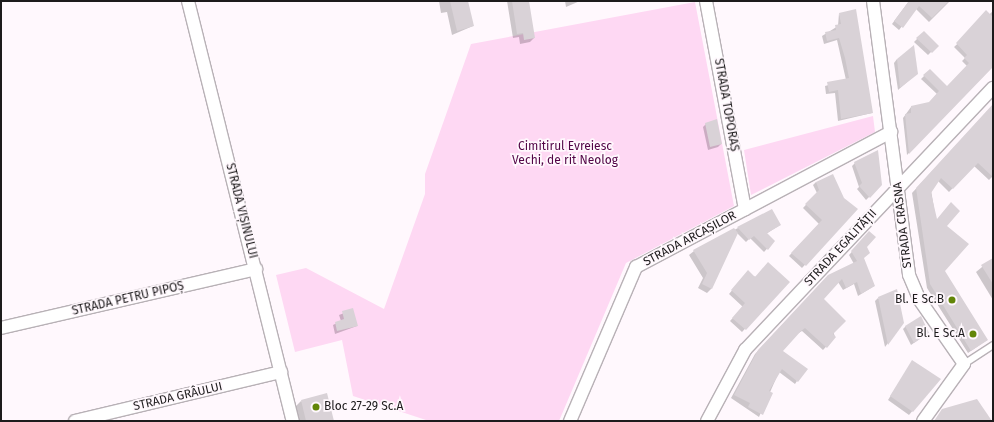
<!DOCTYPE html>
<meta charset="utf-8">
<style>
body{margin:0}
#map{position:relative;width:994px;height:422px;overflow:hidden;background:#fff8fd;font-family:"Fira Sans",sans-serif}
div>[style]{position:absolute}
.green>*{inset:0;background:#fed8f3}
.shadow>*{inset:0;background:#0003}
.building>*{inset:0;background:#d9d2d7}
.roads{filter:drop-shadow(1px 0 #b8b1b6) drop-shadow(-1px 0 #b8b1b6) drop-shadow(0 1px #b8b1b6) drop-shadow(0 -1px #b8b1b6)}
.lane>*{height:6px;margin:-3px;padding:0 3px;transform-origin:3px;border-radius:3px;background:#fff}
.street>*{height:12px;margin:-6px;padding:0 6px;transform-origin:6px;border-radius:6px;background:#fff}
.dots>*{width:11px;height:11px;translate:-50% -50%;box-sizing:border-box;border:2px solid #fff8fd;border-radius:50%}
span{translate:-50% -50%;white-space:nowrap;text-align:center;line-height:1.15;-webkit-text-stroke:3.5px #fff8fd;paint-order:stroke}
.street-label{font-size:12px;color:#1d1b1c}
.park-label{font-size:12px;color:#520546}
.poi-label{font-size:12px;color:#1d1b1c}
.right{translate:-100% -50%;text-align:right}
.left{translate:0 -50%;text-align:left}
.frame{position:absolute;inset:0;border:2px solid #1d1b1c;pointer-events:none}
</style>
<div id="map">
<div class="green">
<div style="clip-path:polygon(695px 2px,734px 206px,626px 263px,559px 421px,429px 421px,353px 396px,342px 340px,295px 352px,276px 275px,306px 268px,384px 309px,425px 194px,425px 174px,471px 44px)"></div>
<div style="clip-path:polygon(873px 116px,875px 132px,751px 195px,744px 150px)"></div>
</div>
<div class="shadow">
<div style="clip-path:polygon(439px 1px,467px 1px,473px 26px,452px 35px,447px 12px,441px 13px)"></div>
<div style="clip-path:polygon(507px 1px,528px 1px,534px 38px,530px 42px,520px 44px,519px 37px,513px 38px)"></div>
<div style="clip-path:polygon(565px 1px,580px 1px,566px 7px)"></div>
<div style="clip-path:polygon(909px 1px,950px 1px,929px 22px,916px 9px,899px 30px,892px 24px)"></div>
<div style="clip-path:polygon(993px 11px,993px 66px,907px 155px,903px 118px,911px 107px,929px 103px,937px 94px,921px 79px,930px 70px,947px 87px,967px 66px,962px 61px,965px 58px,954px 47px)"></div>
<div style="clip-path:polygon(839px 13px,872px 113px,838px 121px,835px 93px,826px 94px,825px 86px,846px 80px,837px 40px,824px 44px,822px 36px,838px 26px)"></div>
<div style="clip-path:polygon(924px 32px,937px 46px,928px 55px,914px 42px)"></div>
<div style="clip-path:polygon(897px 59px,914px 76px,898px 90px,894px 63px)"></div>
<div style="clip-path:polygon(993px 105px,993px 176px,989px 180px,974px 166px,949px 192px,938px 181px,931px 190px,936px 220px,945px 226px,944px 271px,987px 340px,968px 353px,927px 288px,912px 193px)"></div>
<div style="clip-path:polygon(706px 124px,721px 144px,718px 147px,708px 150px,703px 127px)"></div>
<div style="clip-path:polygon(855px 163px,881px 185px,866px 200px,857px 189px,859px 187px,852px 166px)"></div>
<div style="clip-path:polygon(816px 182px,857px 209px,802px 268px,789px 256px,819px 224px,803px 208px,817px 193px,813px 185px)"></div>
<div style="clip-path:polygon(780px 225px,766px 234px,774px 241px,764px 252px,750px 238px,746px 242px,737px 233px,711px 289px,707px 293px,698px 288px,703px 278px,689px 255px,694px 251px,738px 228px)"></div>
<div style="clip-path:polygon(869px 233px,863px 258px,874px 286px,858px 296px,854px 284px,843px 290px,838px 282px,823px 299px,835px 337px,823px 350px,802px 331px,797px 334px,782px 351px,797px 381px,795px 384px,779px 372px,759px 417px,731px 398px,755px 354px,828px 276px,854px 264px,849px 255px)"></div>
<div style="clip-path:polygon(993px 258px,993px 300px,976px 272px)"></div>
<div style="clip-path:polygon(745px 275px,789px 282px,742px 332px,730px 321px,743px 307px,729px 294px)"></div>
<div style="clip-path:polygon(878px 298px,903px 323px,885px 347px,875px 301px)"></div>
<div style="clip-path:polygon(352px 310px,357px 326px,335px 334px,333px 325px,341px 321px,339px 315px)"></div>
<div style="clip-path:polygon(906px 326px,928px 333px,911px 345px,903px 329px)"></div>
<div style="clip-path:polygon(910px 365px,939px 379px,909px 415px,888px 400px)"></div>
<div style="clip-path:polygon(301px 401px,333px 421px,299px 421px,295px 407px)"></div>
</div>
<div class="building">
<div style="clip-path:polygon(450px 1px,468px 1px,474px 26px,457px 31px)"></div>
<div style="clip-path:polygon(512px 1px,529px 1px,535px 38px,524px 40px,523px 33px,517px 34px)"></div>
<div style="clip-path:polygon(909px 1px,949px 1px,932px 18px,919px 6px,903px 28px,894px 21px)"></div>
<div style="clip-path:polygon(856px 9px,873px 113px,841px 119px,838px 90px,829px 92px,827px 82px,849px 78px,845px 58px,839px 38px,827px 41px,825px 32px,836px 30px,835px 25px,841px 24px,839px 13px)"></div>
<div style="clip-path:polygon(986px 10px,993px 17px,993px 67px,909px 154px,905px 114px,911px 113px,911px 106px,929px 102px,939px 91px,923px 75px,930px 69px,947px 86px,969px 63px,964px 58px,967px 55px,956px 43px)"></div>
<div style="clip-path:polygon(924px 31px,939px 46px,932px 53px,916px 38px)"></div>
<div style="clip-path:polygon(914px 45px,918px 74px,900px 88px,897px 59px)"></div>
<div style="clip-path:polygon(993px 104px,993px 177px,978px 163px,953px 189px,941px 178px,931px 193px,937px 219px,951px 202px,960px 211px,947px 226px,969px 244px,945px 271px,988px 340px,971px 351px,930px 284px,916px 188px)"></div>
<div style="clip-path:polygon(717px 119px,722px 144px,710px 147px,705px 123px)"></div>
<div style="clip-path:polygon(878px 150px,882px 185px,870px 198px,859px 186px,862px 183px,854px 162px)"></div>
<div style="clip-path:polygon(833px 174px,844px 198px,858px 209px,806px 266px,791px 253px,822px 220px,805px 204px,819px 190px,816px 182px)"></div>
<div style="clip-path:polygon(772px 209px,781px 225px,767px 233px,775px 241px,768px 250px,754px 236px,749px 240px,737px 227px)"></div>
<div style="clip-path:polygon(734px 228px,738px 233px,712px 289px,702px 284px,707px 273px,693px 250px)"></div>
<div style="clip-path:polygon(869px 231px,876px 237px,867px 247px,870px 253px,864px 258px,875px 286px,861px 294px,857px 282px,846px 288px,842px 279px,824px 299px,846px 321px,833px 334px,836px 337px,827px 348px,805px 328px,801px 331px,783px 351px,808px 369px,798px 382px,782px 369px,769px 391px,773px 393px,763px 415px,748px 407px,750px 403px,734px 395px,758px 350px,828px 275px,857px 261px,851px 251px)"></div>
<div style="clip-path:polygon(993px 258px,993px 284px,981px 265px)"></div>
<div style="clip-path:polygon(768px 262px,790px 282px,746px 330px,732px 318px,745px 303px,731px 290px,748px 270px,755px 277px)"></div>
<div style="clip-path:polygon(897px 289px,904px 323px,888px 345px,878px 297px)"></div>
<div style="clip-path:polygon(353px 308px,358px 326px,337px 331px,335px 322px,344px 319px,342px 311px)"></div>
<div style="clip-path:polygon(921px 316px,929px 333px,914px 343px,905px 326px)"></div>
<div style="clip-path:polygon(912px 360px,941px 379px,913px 412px,890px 396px)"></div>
<div style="clip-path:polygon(327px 393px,334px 421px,306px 421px,301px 400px)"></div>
<div style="clip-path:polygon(977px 399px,992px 421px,934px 421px,942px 409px)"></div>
</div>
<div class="roads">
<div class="lane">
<div style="left:964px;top:364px;width:35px;rotate:-33deg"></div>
</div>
<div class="street">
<div style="left:188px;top:1px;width:433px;rotate:76deg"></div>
<div style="left:706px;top:1px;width:212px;rotate:79.4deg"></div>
<div style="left:873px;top:1px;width:276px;rotate:82.5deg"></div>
<div style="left:909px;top:275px;width:26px;rotate:67deg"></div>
<div style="left:919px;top:299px;width:79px;rotate:55.3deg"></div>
<div style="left:964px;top:364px;width:70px;rotate:125.7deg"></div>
<div style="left:1px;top:328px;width:262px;rotate:-13deg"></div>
<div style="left:75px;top:421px;width:212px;rotate:-13.4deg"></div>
<div style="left:570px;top:421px;width:168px;rotate:-66.8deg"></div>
<div style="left:636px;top:267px;width:289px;rotate:-27.9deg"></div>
<div style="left:707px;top:421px;width:81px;rotate:-61.8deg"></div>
<div style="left:745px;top:350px;width:361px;rotate:-46.6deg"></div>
</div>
</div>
<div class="dots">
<div style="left:952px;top:300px;background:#628608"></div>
<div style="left:973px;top:334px;background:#628608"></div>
<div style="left:316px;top:407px;background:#628608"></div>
</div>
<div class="street-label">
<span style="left:726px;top:105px;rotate:80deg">STRADA TOPORAȘ</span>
<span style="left:241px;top:211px;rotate:76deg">STRADA VIȘINULUI</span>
<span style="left:903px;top:225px;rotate:-97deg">STRADA CRASNA</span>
<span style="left:690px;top:239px;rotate:-28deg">STRADA ARCAȘILOR</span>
<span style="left:841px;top:248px;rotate:-47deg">STRADA EGALITĂȚII</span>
<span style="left:128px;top:299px;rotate:-13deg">STRADA PETRU PIPOȘ</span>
<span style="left:178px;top:397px;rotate:-13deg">STRADA GRÂULUI</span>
</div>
<div class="park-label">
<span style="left:565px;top:154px">Cimitirul Evreiesc<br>Vechi, de rit Neolog</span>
</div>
<div class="poi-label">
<span class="right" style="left:944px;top:300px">Bl. E Sc.B</span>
<span class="right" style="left:965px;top:334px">Bl. E Sc.A</span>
<span class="left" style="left:324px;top:407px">Bloc 27-29 Sc.A</span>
</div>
<div class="frame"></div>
</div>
